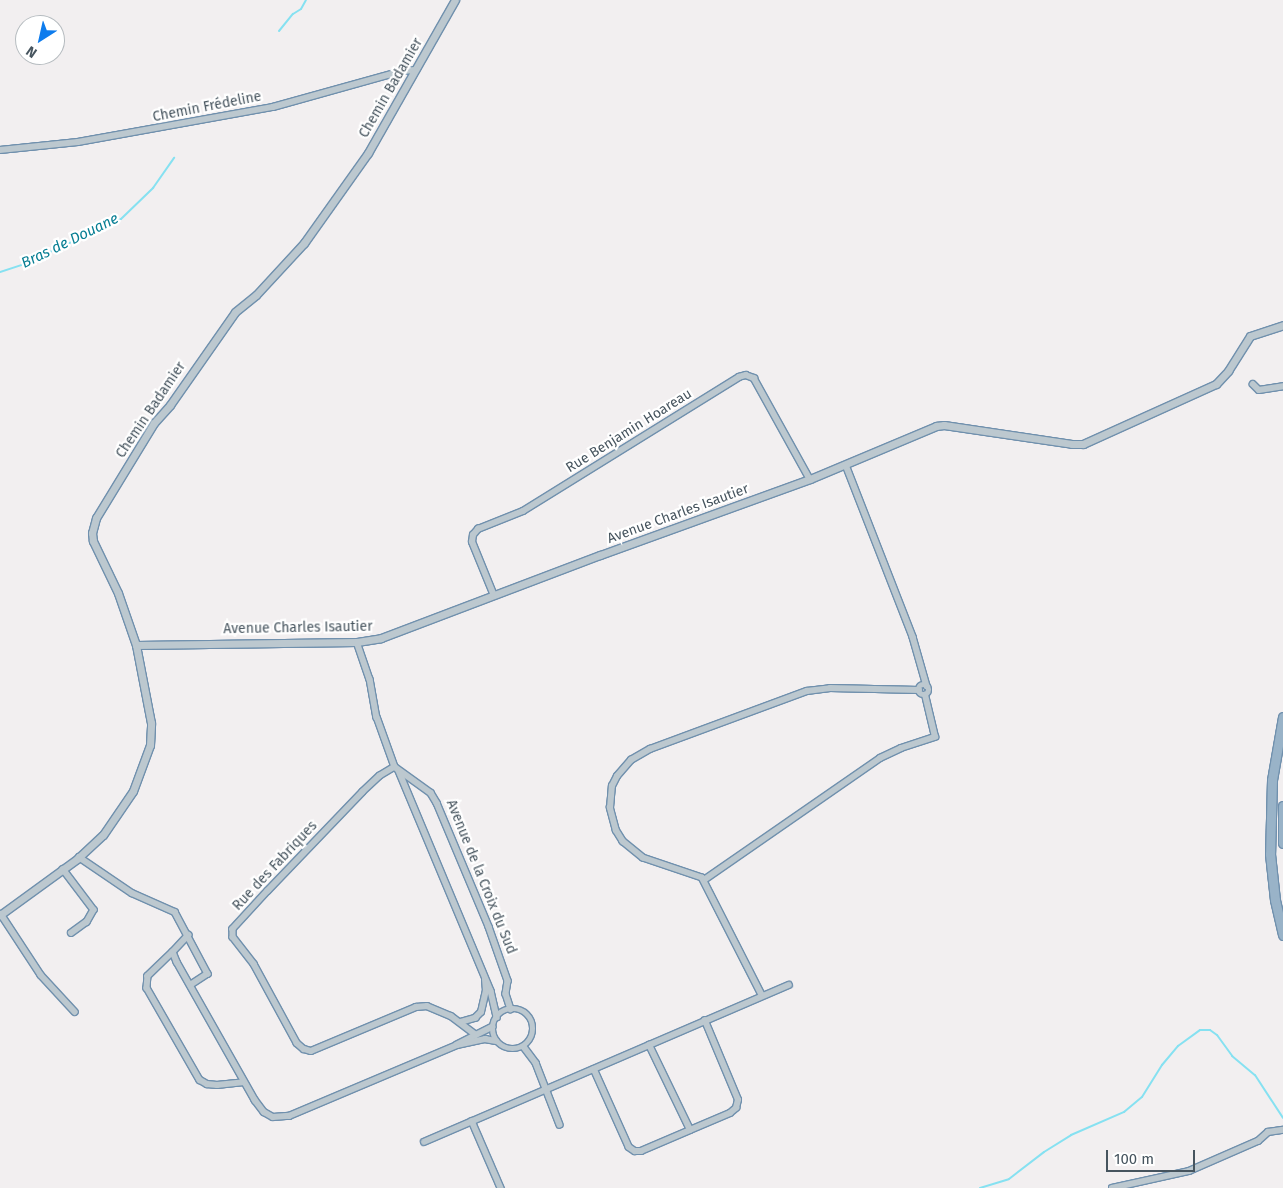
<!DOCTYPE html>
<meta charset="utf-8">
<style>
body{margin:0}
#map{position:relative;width:1283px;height:1188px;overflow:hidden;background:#f2eff0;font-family:"Fira Sans",sans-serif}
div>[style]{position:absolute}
.stream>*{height:2px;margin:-1px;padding:0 1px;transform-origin:1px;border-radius:1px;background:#86e1f1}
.roads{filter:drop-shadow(1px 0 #7090ad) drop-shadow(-1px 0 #7090ad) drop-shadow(0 1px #7090ad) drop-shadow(0 -1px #7090ad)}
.minor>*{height:5.5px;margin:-2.75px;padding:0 2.75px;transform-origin:2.75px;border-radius:2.75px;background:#bcc8cf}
.minor>.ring{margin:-2.75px;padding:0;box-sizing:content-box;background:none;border:5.5px solid #bcc8cf;border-radius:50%}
.tertiary>*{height:7px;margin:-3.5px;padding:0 3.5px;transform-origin:3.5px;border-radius:3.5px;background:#bcc8cf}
.trunk>*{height:9px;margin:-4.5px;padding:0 4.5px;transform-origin:4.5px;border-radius:4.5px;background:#99b3c8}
span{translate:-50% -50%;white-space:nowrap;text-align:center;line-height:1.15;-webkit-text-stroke:4.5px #fff;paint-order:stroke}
.street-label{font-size:14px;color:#46545e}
.water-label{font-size:15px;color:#077e93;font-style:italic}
.north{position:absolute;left:15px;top:15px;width:50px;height:50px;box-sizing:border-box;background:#fff;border:1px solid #b5bbbf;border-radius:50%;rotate:215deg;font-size:14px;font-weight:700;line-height:20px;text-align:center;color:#46545e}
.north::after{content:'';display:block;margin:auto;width:18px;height:22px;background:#0e7ced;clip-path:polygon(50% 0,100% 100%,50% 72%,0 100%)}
.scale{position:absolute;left:1106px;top:1150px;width:89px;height:22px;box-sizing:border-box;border:2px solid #46545e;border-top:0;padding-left:6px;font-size:15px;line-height:18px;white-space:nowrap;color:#46545e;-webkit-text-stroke:4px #fff;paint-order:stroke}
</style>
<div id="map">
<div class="stream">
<div style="left:279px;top:31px;width:22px;rotate:-51deg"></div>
<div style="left:293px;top:14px;width:9px;rotate:-32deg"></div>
<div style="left:301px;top:9px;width:10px;rotate:-61deg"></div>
<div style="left:0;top:272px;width:23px;rotate:-18deg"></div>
<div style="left:22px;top:265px;width:109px;rotate:-24.9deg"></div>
<div style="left:121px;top:219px;width:45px;rotate:-44.1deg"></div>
<div style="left:153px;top:188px;width:37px;rotate:-55deg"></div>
<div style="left:980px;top:1188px;width:30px;rotate:-17deg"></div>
<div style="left:1009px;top:1179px;width:44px;rotate:-37.6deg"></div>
<div style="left:1044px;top:1152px;width:32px;rotate:-32deg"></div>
<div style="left:1071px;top:1135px;width:58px;rotate:-23.5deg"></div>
<div style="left:1124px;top:1112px;width:23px;rotate:-40deg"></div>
<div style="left:1142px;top:1097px;width:38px;rotate:-58deg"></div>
<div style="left:1162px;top:1065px;width:25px;rotate:-50deg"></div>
<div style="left:1178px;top:1046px;width:27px;rotate:-36deg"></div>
<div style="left:1200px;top:1030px;width:10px"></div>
<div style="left:1210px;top:1030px;width:9px;rotate:36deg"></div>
<div style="left:1217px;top:1035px;width:26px;rotate:54deg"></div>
<div style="left:1232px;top:1056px;width:30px;rotate:40deg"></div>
<div style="left:1255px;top:1075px;width:51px;rotate:56.9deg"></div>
</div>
<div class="roads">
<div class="minor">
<div style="left:0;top:150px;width:78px;rotate:-5.9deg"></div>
<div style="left:78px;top:142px;width:198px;rotate:-10.2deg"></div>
<div style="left:273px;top:107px;width:134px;rotate:-15.6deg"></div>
<div style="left:402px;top:71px;width:13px;rotate:-4deg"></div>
<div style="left:1253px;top:384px;width:8px;rotate:45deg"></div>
<div style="left:1259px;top:390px;width:24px;rotate:-9deg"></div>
<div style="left:846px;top:465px;width:185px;rotate:68.7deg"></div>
<div style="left:913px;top:637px;width:51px;rotate:74.1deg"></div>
<div style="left:494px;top:596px;width:58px;rotate:-112.2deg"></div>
<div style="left:472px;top:542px;width:7px;rotate:-82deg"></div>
<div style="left:473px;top:535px;width:8px;rotate:-50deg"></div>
<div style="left:478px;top:529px;width:48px;rotate:-21.8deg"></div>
<div style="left:523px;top:511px;width:254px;rotate:-31.8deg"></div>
<div style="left:739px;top:377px;width:7px;rotate:-16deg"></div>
<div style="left:746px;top:375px;width:9px;rotate:21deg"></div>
<div style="left:754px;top:378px;width:115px;rotate:61deg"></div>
<div style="left:357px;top:642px;width:39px;rotate:71deg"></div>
<div style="left:370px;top:679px;width:39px;rotate:80deg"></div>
<div style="left:377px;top:717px;width:53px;rotate:70.2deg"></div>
<div style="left:395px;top:767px;width:44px;rotate:35.8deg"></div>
<div style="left:431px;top:793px;width:12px;rotate:59deg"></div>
<div style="left:437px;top:803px;width:134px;rotate:67.2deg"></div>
<div style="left:489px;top:927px;width:57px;rotate:70.6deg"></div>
<div style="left:508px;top:981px;width:13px;rotate:99deg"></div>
<div style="left:506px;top:994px;width:16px;rotate:72deg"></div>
<div class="ring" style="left:919px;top:685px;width:4.5px;height:4.5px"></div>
<div style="left:395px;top:767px;width:17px;rotate:149deg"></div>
<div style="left:380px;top:776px;width:23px;rotate:137deg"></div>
<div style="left:363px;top:792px;width:137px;rotate:133.8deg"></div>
<div style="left:268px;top:891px;width:52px;rotate:132.6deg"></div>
<div style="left:233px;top:929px;width:8px;rotate:90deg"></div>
<div style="left:233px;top:937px;width:34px;rotate:52deg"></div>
<div style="left:254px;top:964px;width:90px;rotate:61.4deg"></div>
<div style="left:297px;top:1043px;width:9px;rotate:41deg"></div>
<div style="left:304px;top:1049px;width:7px;rotate:16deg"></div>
<div style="left:311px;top:1051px;width:114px;rotate:-22.7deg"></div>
<div style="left:416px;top:1007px;width:11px;rotate:-5deg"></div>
<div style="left:427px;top:1006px;width:26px;rotate:23deg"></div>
<div style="left:451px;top:1016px;width:31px;rotate:37deg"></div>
<div style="left:399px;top:771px;width:238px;rotate:67.3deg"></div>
<div style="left:491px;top:991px;width:27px;rotate:77deg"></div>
<div style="left:79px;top:857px;width:64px;rotate:34.2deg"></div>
<div style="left:132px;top:893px;width:47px;rotate:23.8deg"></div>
<div style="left:175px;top:912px;width:70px;rotate:62deg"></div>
<div style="left:208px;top:974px;width:20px;rotate:147deg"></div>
<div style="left:63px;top:869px;width:51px;rotate:52.9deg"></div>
<div style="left:94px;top:910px;width:14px;rotate:120deg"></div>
<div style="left:87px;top:922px;width:19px;rotate:144deg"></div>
<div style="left:704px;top:880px;width:214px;rotate:-34.7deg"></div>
<div style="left:880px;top:758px;width:23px;rotate:-25deg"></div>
<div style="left:901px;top:748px;width:36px;rotate:-18deg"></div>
<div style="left:935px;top:737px;width:43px;rotate:-103.4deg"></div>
<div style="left:1px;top:914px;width:73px;rotate:56.7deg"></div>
<div style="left:41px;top:975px;width:50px;rotate:47.4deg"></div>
<div style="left:189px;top:935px;width:23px;rotate:133deg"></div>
<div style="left:173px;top:952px;width:11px;rotate:68deg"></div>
<div style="left:177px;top:962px;width:159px;rotate:60.5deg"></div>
<div style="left:255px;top:1100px;width:15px;rotate:53deg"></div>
<div style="left:264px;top:1112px;width:10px;rotate:29deg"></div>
<div style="left:273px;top:1117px;width:16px;rotate:-4deg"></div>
<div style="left:289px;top:1116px;width:182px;rotate:-22.9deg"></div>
<div style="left:173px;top:952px;width:35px;rotate:136deg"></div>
<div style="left:148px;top:976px;width:12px;rotate:95deg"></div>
<div style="left:147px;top:988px;width:106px;rotate:60.1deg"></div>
<div style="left:200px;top:1080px;width:8px;rotate:30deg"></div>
<div style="left:207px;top:1084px;width:10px;rotate:6deg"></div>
<div style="left:217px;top:1085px;width:27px;rotate:-6deg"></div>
<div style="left:762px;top:996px;width:132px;rotate:-117deg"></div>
<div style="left:702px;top:878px;width:62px;rotate:-161.3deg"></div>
<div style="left:643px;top:858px;width:26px;rotate:-141deg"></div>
<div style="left:623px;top:842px;width:13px;rotate:-122deg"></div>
<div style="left:616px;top:831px;width:24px;rotate:-105deg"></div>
<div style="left:610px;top:808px;width:22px;rotate:-85deg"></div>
<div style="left:612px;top:786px;width:11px;rotate:-63deg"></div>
<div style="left:617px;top:776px;width:21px;rotate:-49deg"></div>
<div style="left:631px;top:760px;width:22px;rotate:-30deg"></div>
<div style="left:650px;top:749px;width:167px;rotate:-20.3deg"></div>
<div style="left:807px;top:691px;width:23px;rotate:-7deg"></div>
<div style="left:830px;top:688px;width:89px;rotate:1.3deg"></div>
<div class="ring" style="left:493px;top:1009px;width:34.5px;height:34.5px"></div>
<div style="left:461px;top:1022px;width:15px;rotate:-16deg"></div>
<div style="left:475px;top:1018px;width:8px;rotate:-45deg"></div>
<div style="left:481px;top:1012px;width:22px;rotate:-77deg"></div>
<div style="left:486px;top:991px;width:11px;rotate:-95deg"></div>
<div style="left:493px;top:1027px;width:40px;rotate:153.4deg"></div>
<div style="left:457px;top:1045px;width:29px;rotate:-12deg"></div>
<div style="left:485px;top:1039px;width:11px;rotate:10deg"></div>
<div style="left:524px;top:1047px;width:20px;rotate:53deg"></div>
<div style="left:536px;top:1063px;width:66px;rotate:68.8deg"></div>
<div style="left:594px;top:1069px;width:85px;rotate:65.8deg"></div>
<div style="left:629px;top:1147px;width:7px;rotate:34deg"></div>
<div style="left:635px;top:1151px;width:6px"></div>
<div style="left:641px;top:1151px;width:53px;rotate:-23.2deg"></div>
<div style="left:690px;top:1130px;width:94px;rotate:-115.8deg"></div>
<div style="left:472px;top:1121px;width:73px;rotate:66.6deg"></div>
<div style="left:690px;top:1130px;width:43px;rotate:-23deg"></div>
<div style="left:730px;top:1113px;width:8px;rotate:-40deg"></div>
<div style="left:736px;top:1108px;width:8px;rotate:-76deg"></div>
<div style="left:738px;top:1100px;width:86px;rotate:-112.7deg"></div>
<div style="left:424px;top:1142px;width:397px;rotate:-23.3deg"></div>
<div style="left:1112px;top:1188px;width:79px;rotate:-12.4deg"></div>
<div style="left:1189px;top:1171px;width:75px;rotate:-23.5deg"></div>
<div style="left:1258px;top:1141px;width:13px;rotate:-42deg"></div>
<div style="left:1268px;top:1132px;width:15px;rotate:-8deg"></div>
</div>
<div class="tertiary">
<div style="left:136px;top:645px;width:221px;rotate:-0.8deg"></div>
<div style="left:357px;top:642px;width:24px;rotate:-9deg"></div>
<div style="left:381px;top:638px;width:234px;rotate:-20.8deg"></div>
<div style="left:600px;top:555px;width:223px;rotate:-19.9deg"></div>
<div style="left:810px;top:479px;width:137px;rotate:-22.8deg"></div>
<div style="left:936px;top:426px;width:8px;rotate:-7deg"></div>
<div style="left:944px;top:425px;width:129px;rotate:8.4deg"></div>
<div style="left:1072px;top:444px;width:11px"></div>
<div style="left:1083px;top:444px;width:146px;rotate:-24.3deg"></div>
<div style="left:1216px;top:384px;width:18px;rotate:-47deg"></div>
<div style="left:1228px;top:371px;width:41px;rotate:-57.8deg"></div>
<div style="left:1250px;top:336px;width:35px;rotate:-18deg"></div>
<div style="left:0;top:915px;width:95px;rotate:-36deg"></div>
<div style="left:77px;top:859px;width:35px;rotate:-43deg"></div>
<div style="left:103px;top:835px;width:53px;rotate:-55.7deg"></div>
<div style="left:133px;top:791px;width:49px;rotate:-69.7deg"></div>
<div style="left:150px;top:745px;width:22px;rotate:-87deg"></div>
<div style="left:151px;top:723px;width:79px;rotate:-100.9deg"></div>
<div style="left:136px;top:645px;width:55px;rotate:-109.1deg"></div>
<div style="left:118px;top:593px;width:58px;rotate:-115.7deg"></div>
<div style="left:93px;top:541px;width:8px;rotate:-97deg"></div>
<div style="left:92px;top:533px;width:16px;rotate:-75deg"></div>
<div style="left:96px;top:518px;width:111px;rotate:-58.6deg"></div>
<div style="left:154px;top:423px;width:24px;rotate:-48deg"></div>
<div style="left:170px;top:405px;width:113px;rotate:-55deg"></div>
<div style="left:235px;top:312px;width:27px;rotate:-39deg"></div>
<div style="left:256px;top:295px;width:71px;rotate:-47.3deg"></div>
<div style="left:304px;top:243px;width:110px;rotate:-54.6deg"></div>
<div style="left:368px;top:153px;width:176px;rotate:-60.4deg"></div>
</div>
<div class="trunk">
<div style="left:1283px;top:717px;width:64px;rotate:99.9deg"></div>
<div style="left:1272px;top:780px;width:74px;rotate:91.5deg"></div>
<div style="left:1270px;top:854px;width:46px;rotate:83.8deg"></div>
<div style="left:1275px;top:900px;width:36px;rotate:77deg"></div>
<div style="left:1283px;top:806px;width:37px;rotate:90deg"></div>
</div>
</div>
<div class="street-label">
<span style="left:391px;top:88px;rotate:-60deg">Chemin Badamier</span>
<span style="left:207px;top:107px;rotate:-11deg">Chemin Frédeline</span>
<span style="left:151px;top:410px;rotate:-56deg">Chemin Badamier</span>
<span style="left:629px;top:431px;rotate:-32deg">Rue Benjamin Hoareau</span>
<span style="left:678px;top:514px;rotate:-20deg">Avenue Charles Isautier</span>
<span style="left:298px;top:628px;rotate:-1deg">Avenue Charles Isautier</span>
<span style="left:275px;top:866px;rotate:-47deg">Rue des Fabriques</span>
<span style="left:481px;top:877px;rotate:68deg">Avenue de la Croix du Sud</span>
</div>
<div class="water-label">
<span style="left:70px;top:241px;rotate:-26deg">Bras de Douane</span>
</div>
<div class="north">N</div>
<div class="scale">100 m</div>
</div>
